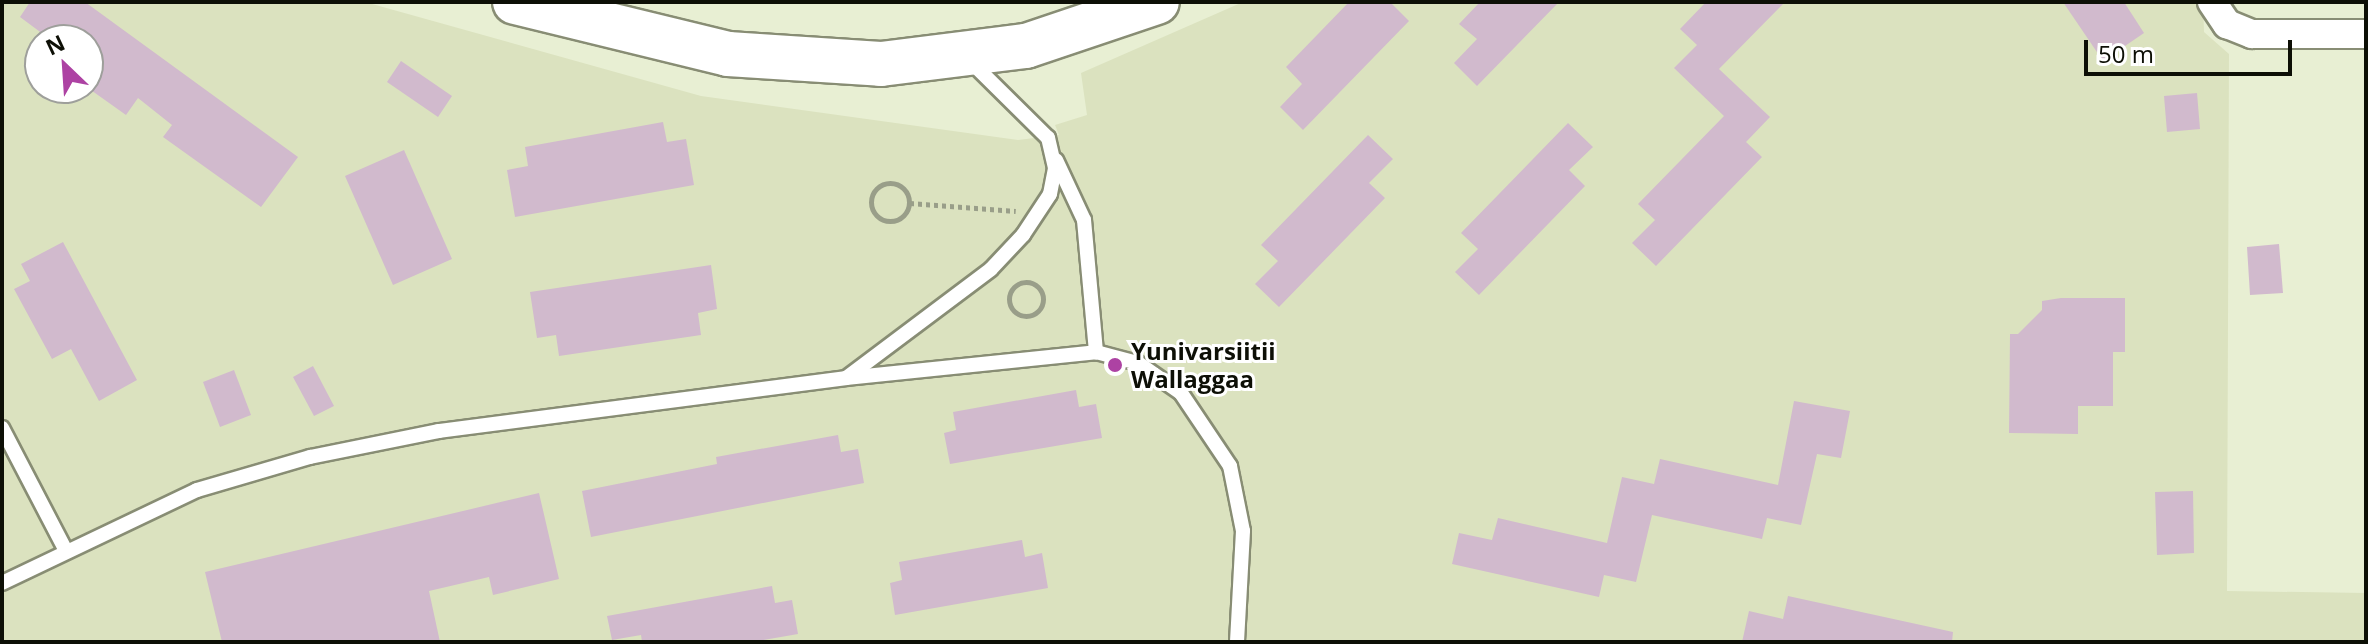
<!DOCTYPE html>
<style>
body{margin:0}
#map{position:relative;width:2368px;height:644px;overflow:hidden;background:#e8efd3;font-family:"Open Sans",sans-serif}
div>[style]{position:absolute}
.built>*{inset:0;background:#dbe2bf}
.building>*{inset:0;background:#d1bacd}
.path>*{height:5px;margin-top:-2.5px;transform-origin:0;background:repeating-linear-gradient(90deg,#999e89 0 4px,transparent 0 8px)}
.path>.ring{margin:-2.5px;padding:0;box-sizing:content-box;background:none;border:5px solid #999e89;border-radius:50%}
.roads{filter:drop-shadow(2px 0 #888d74) drop-shadow(-2px 0 #888d74) drop-shadow(0 2px #888d74) drop-shadow(0 -2px #888d74)}
.service>*{height:14px;margin:-7px;padding:0 7px;transform-origin:7px;border-radius:7px;background:#fff}
.minor>*{height:28px;margin:-14px;padding:0 14px;transform-origin:14px;border-radius:14px;background:#fff}
.trunk>*{height:44px;margin:-22px;padding:0 22px;transform-origin:22px;border-radius:22px;background:#fff}
.dots>*{width:22px;height:22px;translate:-50% -50%;box-sizing:border-box;border:4px solid #fff;border-radius:50%}
span{translate:-50% -50%;white-space:nowrap;text-align:center;line-height:1.15;-webkit-text-stroke:6px #fff;paint-order:stroke}
.poi-label{font-size:24px;color:#0d0f06;font-weight:700}
.left{translate:0 -50%;text-align:left}
.frame{position:absolute;inset:0;border:4px solid #0d0f06;pointer-events:none}
.north{position:absolute;left:24px;top:24px;width:80px;height:80px;box-sizing:border-box;background:#fff;border:2px solid #9e9f9b;border-radius:50%;rotate:335deg;font-size:22px;font-weight:700;line-height:32px;text-align:center;color:#0d0f06}
.north::after{content:'';display:block;margin:auto;width:28px;height:36px;background:#ad42a3;clip-path:polygon(50% 0,100% 100%,50% 72%,0 100%)}
.scale{position:absolute;left:2084px;top:40px;width:208px;height:36px;box-sizing:border-box;border:4px solid #0d0f06;border-top:0;padding-left:10px;font-size:24px;line-height:28px;white-space:nowrap;color:#0d0f06;-webkit-text-stroke:6px #fff;paint-order:stroke}
</style>
<div id="map">
<div class="built">
<div style="clip-path:polygon(evenodd,2px 2px,365px 2px,701px 96px,1018px 140px,1059px 135px,1055px 125px,1087px 115px,1081px 73px,1243px 2px,2203px 2px,2204px 32px,2229px 54px,2227px 591px,2366px 593px,2366px 642px,2px 642px,2px 2px,40px 40px,88px 40px,88px 88px,40px 88px,40px 40px)"></div>
</div>
<div class="building">
<div style="clip-path:polygon(30px 2px,85px 2px,298px 157px,261px 207px,163px 137px,172px 125px,138px 98px,126px 115px,88px 88px,88px 40px,51px 40px,20px 17px)"></div>
<div style="clip-path:polygon(1349px 2px,1390px 2px,1409px 21px,1303px 130px,1280px 107px,1302px 84px,1286px 67px)"></div>
<div style="clip-path:polygon(1480px 2px,1559px 2px,1477px 86px,1454px 63px,1477px 39px,1459px 24px)"></div>
<div style="clip-path:polygon(1706px 2px,1785px 2px,1719px 69px,1770px 117px,1746px 142px,1762px 157px,1656px 266px,1632px 243px,1655px 220px,1638px 204px,1724px 116px,1674px 68px,1697px 45px,1680px 29px)"></div>
<div style="clip-path:polygon(2063px 2px,2124px 2px,2144px 33px,2103px 61px)"></div>
<div style="clip-path:polygon(401px 61px,452px 96px,438px 117px,387px 82px)"></div>
<div style="clip-path:polygon(2197px 93px,2200px 129px,2167px 132px,2164px 96px)"></div>
<div style="clip-path:polygon(663px 122px,667px 142px,686px 139px,694px 185px,515px 217px,507px 170px,528px 166px,525px 147px)"></div>
<div style="clip-path:polygon(1568px 123px,1593px 147px,1569px 170px,1585px 186px,1479px 295px,1455px 272px,1478px 249px,1461px 233px)"></div>
<div style="clip-path:polygon(1368px 135px,1393px 159px,1369px 183px,1385px 198px,1279px 307px,1255px 284px,1278px 261px,1261px 245px)"></div>
<div style="clip-path:polygon(404px 150px,452px 259px,393px 285px,345px 176px)"></div>
<div style="clip-path:polygon(63px 242px,137px 380px,99px 401px,71px 349px,52px 359px,14px 289px,30px 281px,21px 264px)"></div>
<div style="clip-path:polygon(2279px 244px,2283px 293px,2250px 295px,2247px 247px)"></div>
<div style="clip-path:polygon(711px 265px,717px 309px,698px 313px,701px 335px,559px 356px,556px 335px,537px 338px,530px 292px)"></div>
<div style="clip-path:polygon(2061px 298px,2125px 298px,2125px 352px,2113px 352px,2113px 406px,2078px 406px,2078px 434px,2009px 433px,2010px 334px,2018px 334px,2042px 310px,2042px 301px)"></div>
<div style="clip-path:polygon(313px 366px,334px 406px,314px 416px,293px 377px)"></div>
<div style="clip-path:polygon(234px 370px,251px 415px,220px 427px,203px 382px)"></div>
<div style="clip-path:polygon(1076px 390px,1079px 407px,1096px 404px,1102px 438px,950px 464px,944px 433px,956px 430px,953px 412px)"></div>
<div style="clip-path:polygon(1794px 401px,1850px 411px,1841px 458px,1817px 454px,1801px 525px,1767px 518px,1762px 539px,1652px 515px,1636px 582px,1604px 575px,1599px 597px,1452px 564px,1459px 533px,1492px 540px,1498px 518px,1607px 543px,1622px 477px,1654px 484px,1660px 459px,1778px 485px)"></div>
<div style="clip-path:polygon(838px 435px,841px 452px,858px 449px,864px 483px,591px 537px,582px 491px,717px 464px,716px 457px)"></div>
<div style="clip-path:polygon(2193px 491px,2194px 553px,2157px 555px,2155px 492px)"></div>
<div style="clip-path:polygon(539px 493px,559px 579px,493px 595px,489px 577px,429px 591px,440px 642px,222px 642px,205px 572px)"></div>
<div style="clip-path:polygon(1022px 540px,1025px 557px,1042px 553px,1048px 588px,895px 615px,890px 583px,902px 580px,899px 562px)"></div>
<div style="clip-path:polygon(772px 586px,775px 603px,792px 600px,798px 634px,751px 642px,642px 642px,641px 635px,612px 640px,607px 616px)"></div>
<div style="clip-path:polygon(1788px 596px,1953px 632px,1952px 642px,1742px 642px,1749px 611px,1783px 619px)"></div>
</div>
<div class="path">
<div class="ring" style="left:871px;top:183px;width:33px;height:33px"></div>
<div style="left:910px;top:203px;width:106px;rotate:4.3deg"></div>
<div class="ring" style="left:1009px;top:282px;width:29px;height:29px"></div>
</div>
<div class="roads">
<div class="service">
<div style="left:1056px;top:160px;width:66px;rotate:65deg"></div>
<div style="left:1084px;top:220px;width:133px;rotate:84.8deg"></div>
<div style="left:846px;top:378px;width:181px;rotate:-36.9deg"></div>
<div style="left:991px;top:269px;width:47px;rotate:-46.7deg"></div>
<div style="left:1023px;top:235px;width:49px;rotate:-56.6deg"></div>
<div style="left:1050px;top:194px;width:26px;rotate:-79deg"></div>
<div style="left:1055px;top:168px;width:31px;rotate:-103deg"></div>
<div style="left:1048px;top:138px;width:112px;rotate:-135.4deg"></div>
<div style="left:2px;top:428px;width:139px;rotate:62.5deg"></div>
<div style="left:2px;top:583px;width:216px;rotate:-25.5deg"></div>
<div style="left:197px;top:490px;width:118px;rotate:-16.3deg"></div>
<div style="left:310px;top:457px;width:132px;rotate:-11.4deg"></div>
<div style="left:439px;top:431px;width:410px;rotate:-7.4deg"></div>
<div style="left:846px;top:378px;width:251px;rotate:-5.9deg"></div>
<div style="left:1096px;top:352px;width:43px;rotate:14.7deg"></div>
<div style="left:1138px;top:363px;width:52px;rotate:34.9deg"></div>
<div style="left:1181px;top:393px;width:88px;rotate:56.1deg"></div>
<div style="left:1230px;top:466px;width:66px;rotate:78.7deg"></div>
<div style="left:1243px;top:531px;width:111px;rotate:93.1deg"></div>
</div>
<div class="minor">
<div style="left:2212px;top:2px;width:27px;rotate:56deg"></div>
<div style="left:2227px;top:24px;width:27px;rotate:22deg"></div>
<div style="left:2252px;top:34px;width:114px"></div>
</div>
<div class="trunk">
<div style="left:515px;top:2px;width:219px;rotate:13.7deg"></div>
<div style="left:728px;top:54px;width:153px;rotate:3.7deg"></div>
<div style="left:881px;top:64px;width:146px;rotate:-7.1deg"></div>
<div style="left:1026px;top:46px;width:138px;rotate:-18.6deg"></div>
</div>
</div>
<div class="dots">
<div style="left:1115px;top:365px;background:#ad42a3"></div>
</div>
<div class="poi-label">
<span class="left" style="left:1131px;top:365px">Yunivarsiitii<br>Wallaggaa</span>
</div>
<div class="frame"></div>
<div class="north">N</div>
<div class="scale">50 m</div>
</div>
